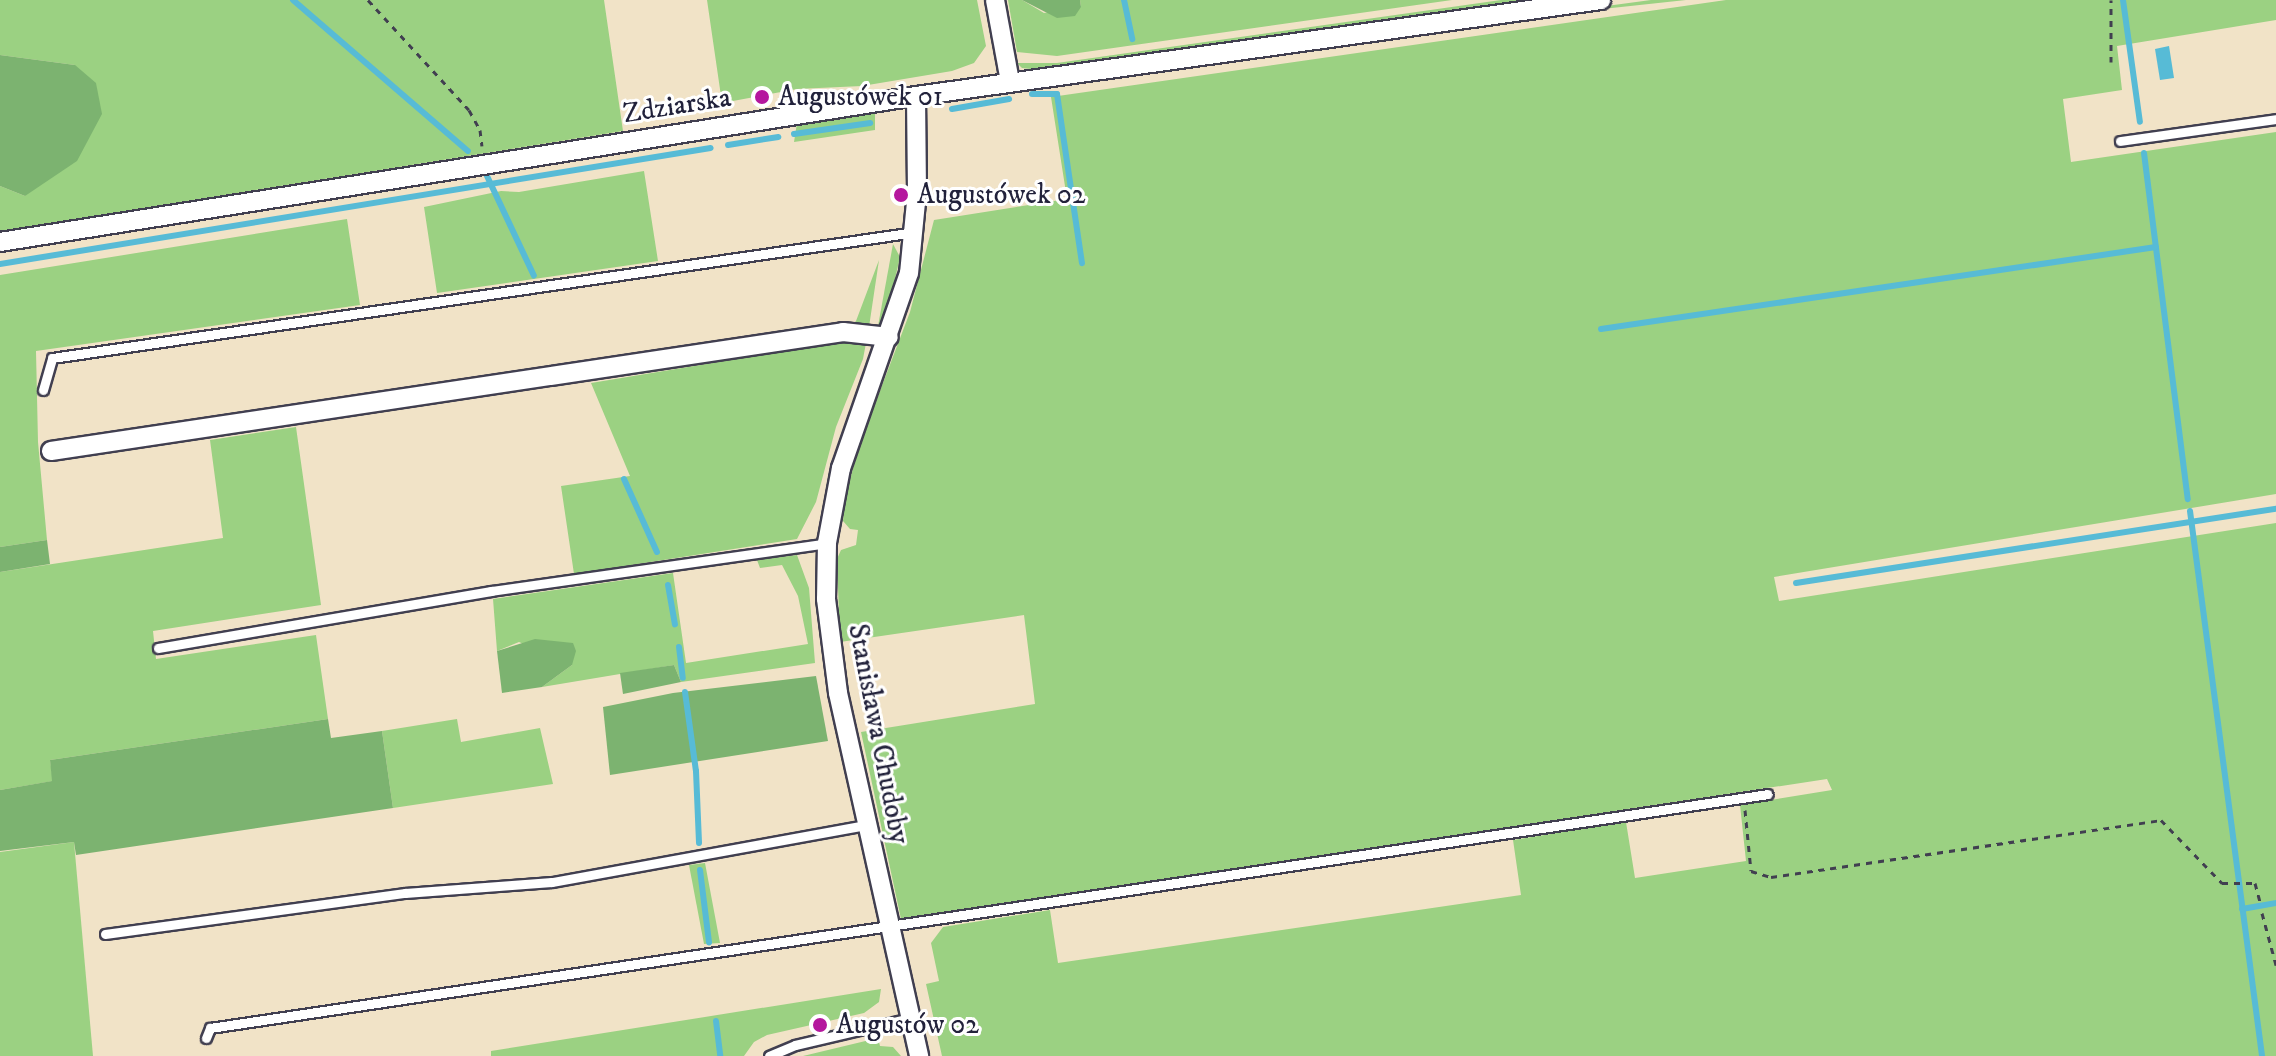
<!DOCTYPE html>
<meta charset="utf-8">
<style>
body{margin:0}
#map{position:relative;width:2276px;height:1056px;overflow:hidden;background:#f1e3c7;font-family:"IM FELL DW Pica",serif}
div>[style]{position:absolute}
.green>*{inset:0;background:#9bd182}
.forest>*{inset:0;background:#7cb370}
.water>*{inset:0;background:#57bbd6}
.stream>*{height:6px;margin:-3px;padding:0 3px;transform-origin:3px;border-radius:3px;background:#57bbd6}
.path>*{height:3px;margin-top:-1.5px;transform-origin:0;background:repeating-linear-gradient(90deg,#413f50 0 6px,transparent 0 12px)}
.roads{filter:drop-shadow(2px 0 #413f50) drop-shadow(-2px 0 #413f50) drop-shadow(0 2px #413f50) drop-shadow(0 -2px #413f50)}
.service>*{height:9px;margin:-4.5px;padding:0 4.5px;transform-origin:4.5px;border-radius:4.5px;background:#fff}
.minor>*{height:18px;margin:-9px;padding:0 9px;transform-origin:9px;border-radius:9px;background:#fff}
.dots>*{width:22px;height:22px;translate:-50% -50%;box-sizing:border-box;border:4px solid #fff;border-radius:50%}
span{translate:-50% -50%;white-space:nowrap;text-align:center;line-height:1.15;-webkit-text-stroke:6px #fff;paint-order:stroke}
.poi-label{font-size:28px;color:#22223b}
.left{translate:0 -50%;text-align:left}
.street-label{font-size:28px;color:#22223b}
</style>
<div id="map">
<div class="green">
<div style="clip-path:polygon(0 0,604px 0,623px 131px,0 231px,0 186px,25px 196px,75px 65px,0 55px)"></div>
<div style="clip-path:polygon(707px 0,977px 0,986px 46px,974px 63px,952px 71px,862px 86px,797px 89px,722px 103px)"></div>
<div style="clip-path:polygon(1008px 0,1022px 0,1044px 13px,1081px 7px,1080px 0,1452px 0,1057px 56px,1017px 52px)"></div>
<div style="clip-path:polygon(1501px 0,1531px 0,1039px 70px,1022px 68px,1017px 63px,1057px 63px)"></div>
<div style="clip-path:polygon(1651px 0,1686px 0,1584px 11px,1584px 9px)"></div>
<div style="clip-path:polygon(1726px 0,2276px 0,2276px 20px,2117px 46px,2122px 90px,2063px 99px,2071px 162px,2276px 132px,2276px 494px,1774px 577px,1779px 601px,2276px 523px,2276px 1056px,942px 1056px,926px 984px,939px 981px,931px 943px,943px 927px,1050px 910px,1058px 963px,1521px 895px,1513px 840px,1626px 822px,1635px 878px,1746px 861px,1740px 805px,1832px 790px,1827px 779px,901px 919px,861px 732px,1035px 704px,1024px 615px,840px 642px,837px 559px,841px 550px,856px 545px,858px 530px,850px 529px,843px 521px,845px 498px,859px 446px,910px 312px,934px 220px,1067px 199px,1051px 97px)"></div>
<div style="clip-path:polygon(863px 113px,875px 113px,875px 130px,794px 142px,797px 123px)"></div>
<div style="clip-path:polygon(644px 171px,658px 261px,437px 293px,424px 207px,501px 191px,519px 192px)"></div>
<div style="clip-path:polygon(347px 219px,360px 305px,36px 351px,38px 442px,47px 540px,0 547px,0 275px)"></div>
<div style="clip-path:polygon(893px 244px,900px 257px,886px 319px,878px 326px)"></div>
<div style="clip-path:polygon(879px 260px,869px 327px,852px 325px,856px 321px)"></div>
<div style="clip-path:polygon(852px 340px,866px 343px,863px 359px,836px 427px,816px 502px,797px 539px,574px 574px,561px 486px,630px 476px,591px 383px)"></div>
<div style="clip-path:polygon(296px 427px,321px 605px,153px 631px,156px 659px,316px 635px,328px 719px,50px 760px,53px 781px,0 790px,0 572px,223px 538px,210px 440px)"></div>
<div style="clip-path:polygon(797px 555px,809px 588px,815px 663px,681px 682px,674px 665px,542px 687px,572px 665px,519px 642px,497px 651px,493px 599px,673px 573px,686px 663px,808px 644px,798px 596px,782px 565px,760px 568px,757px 560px)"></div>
<div style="clip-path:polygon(457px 719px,461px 742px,540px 728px,553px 784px,393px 808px,382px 731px)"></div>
<div style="clip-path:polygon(74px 842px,93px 1056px,0 1056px,0 852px)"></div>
<div style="clip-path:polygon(705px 863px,720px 943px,704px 944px,689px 865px)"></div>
<div style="clip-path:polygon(881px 989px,879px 1002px,864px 1013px,767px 1035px,754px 1042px,744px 1056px,491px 1056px,491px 1051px)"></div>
<div style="clip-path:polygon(878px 1038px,880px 1046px,893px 1047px,901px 1056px,803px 1056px)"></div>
</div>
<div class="forest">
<div style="clip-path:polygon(1022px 0,1080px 0,1081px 7px,1075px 16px,1057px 18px)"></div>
<div style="clip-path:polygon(0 55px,75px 65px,96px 83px,102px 114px,77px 161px,25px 196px,0 186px)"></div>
<div style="clip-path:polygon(47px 540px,50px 564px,0 572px,0 547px)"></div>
<div style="clip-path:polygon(535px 639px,573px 643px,576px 651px,572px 665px,542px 687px,502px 693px,497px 651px)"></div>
<div style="clip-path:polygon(674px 665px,681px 682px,623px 694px,620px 673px)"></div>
<div style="clip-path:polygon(816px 676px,828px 741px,610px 775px,603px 707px,673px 693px)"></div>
<div style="clip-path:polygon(328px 719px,331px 738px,382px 731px,393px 808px,76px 855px,74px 842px,0 851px,0 790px,52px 781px,50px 760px)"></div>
</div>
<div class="water">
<div style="clip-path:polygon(2169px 46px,2174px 78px,2160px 80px,2155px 49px)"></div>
</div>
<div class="stream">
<div style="left:293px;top:0;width:231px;rotate:40.8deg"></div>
<div style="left:1124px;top:0;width:40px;rotate:78deg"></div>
<div style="left:2123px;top:0;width:123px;rotate:82.1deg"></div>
<div style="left:1032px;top:94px;width:25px"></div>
<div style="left:1057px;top:94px;width:171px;rotate:81.6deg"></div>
<div style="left:952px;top:109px;width:58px;rotate:-10deg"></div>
<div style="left:794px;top:134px;width:77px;rotate:-8.2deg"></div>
<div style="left:728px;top:145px;width:51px;rotate:-9.1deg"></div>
<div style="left:2144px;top:153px;width:349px;rotate:82.8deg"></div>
<div style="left:487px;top:176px;width:110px;rotate:64.8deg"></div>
<div style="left:0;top:264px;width:720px;rotate:-9.27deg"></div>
<div style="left:1601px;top:329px;width:561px;rotate:-8.4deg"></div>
<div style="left:624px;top:479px;width:80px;rotate:65.7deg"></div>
<div style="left:2190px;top:511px;width:550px;rotate:82.47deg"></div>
<div style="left:1796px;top:583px;width:486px;rotate:-8.8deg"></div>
<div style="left:668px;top:585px;width:40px;rotate:80deg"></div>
<div style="left:679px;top:647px;width:31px;rotate:83deg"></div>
<div style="left:685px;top:692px;width:80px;rotate:82.1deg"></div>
<div style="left:696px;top:771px;width:72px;rotate:87.6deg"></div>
<div style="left:700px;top:870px;width:73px;rotate:82.9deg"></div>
<div style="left:2242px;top:909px;width:35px;rotate:-10deg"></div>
<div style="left:716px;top:1021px;width:35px;rotate:83deg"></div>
</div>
<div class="path">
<div style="left:368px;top:0;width:149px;rotate:47.4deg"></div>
<div style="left:469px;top:110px;width:23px;rotate:61deg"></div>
<div style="left:480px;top:130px;width:16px;rotate:83deg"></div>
<div style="left:2111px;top:62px;width:62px;rotate:-90deg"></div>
<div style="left:1745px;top:810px;width:61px;rotate:84.4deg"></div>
<div style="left:1751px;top:871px;width:21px;rotate:17deg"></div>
<div style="left:1771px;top:877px;width:394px;rotate:-8.3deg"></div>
<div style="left:2161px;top:820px;width:88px;rotate:45.9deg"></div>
<div style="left:2222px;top:883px;width:33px"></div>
<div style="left:2255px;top:883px;width:20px;rotate:75deg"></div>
<div style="left:2262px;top:913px;width:54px;rotate:74.9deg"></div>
</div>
<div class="roads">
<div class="service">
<div style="left:2120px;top:141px;width:158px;rotate:-8deg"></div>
<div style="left:43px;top:390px;width:33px;rotate:-74deg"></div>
<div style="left:52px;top:358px;width:872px;rotate:-8.31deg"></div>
<div style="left:158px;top:648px;width:338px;rotate:-9.7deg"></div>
<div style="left:491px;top:591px;width:339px;rotate:-8.1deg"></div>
<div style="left:105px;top:934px;width:303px;rotate:-7.8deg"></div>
<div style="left:405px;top:893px;width:147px;rotate:-4.3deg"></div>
<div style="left:552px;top:882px;width:320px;rotate:-10.3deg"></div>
<div style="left:206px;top:1038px;width:11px;rotate:-68deg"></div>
<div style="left:210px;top:1028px;width:1575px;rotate:-8.54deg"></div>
<div style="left:769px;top:1056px;width:28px;rotate:-23deg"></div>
<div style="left:795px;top:1045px;width:118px;rotate:-13.2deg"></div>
</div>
<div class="minor">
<div style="left:995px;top:0;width:83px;rotate:79.6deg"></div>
<div style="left:916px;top:96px;width:96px;rotate:89.4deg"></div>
<div style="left:917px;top:192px;width:81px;rotate:95.6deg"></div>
<div style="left:909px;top:273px;width:207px;rotate:109.2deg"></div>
<div style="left:841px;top:468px;width:76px;rotate:100.6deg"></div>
<div style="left:827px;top:543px;width:56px;rotate:91deg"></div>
<div style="left:826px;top:599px;width:95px;rotate:82.7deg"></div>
<div style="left:838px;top:693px;width:372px;rotate:77.4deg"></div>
<div style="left:0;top:242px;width:928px;rotate:-9.06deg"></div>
<div style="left:916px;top:96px;width:692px;rotate:-7.98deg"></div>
<div style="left:51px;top:451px;width:801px;rotate:-8.54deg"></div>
<div style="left:843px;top:332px;width:46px;rotate:6.2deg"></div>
</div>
</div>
<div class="dots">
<div style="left:762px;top:97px;background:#b5179e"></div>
<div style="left:901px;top:195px;background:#b5179e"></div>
<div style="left:820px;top:1025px;background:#b5179e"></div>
</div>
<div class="poi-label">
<span class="left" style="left:778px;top:97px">Augustówek 01</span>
<span class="left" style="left:917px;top:195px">Augustówek 02</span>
<span class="left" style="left:836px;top:1025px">Augustów 02</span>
</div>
<div class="street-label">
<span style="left:677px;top:106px;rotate:-9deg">Zdziarska</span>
<span style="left:878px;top:734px;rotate:79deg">Stanisława Chudoby</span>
</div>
</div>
